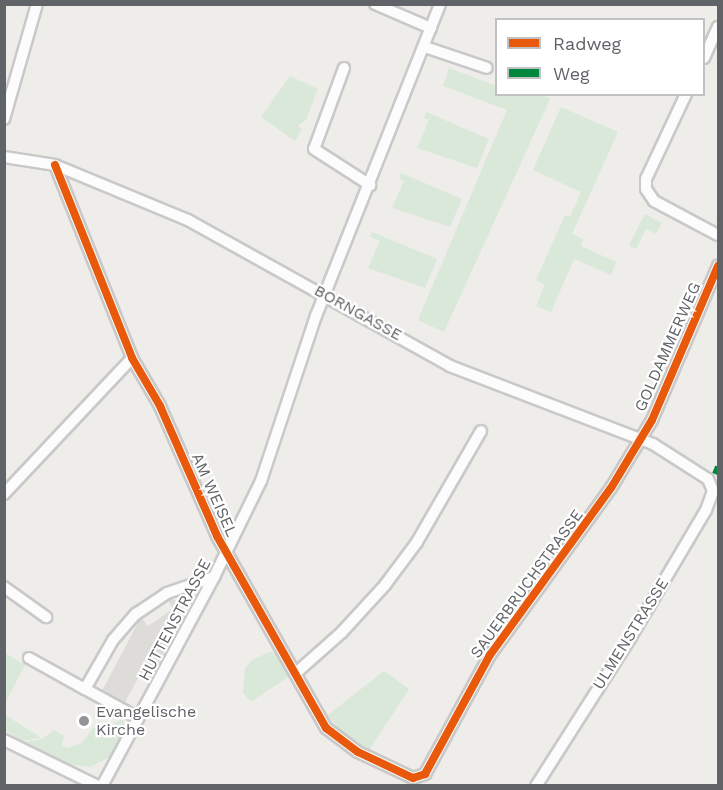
<!DOCTYPE html>
<style>
body{margin:0}
#map{position:relative;width:723px;height:790px;overflow:hidden;background:#eeedea;font-family:"Work Sans",sans-serif}
div>[style]{position:absolute}
.education>*{inset:0;background:#dedcd9}
.green>*{inset:0;background:#d9e8d8}
.roads{filter:drop-shadow(2px 0 #c9c9c9) drop-shadow(-2px 0 #c9c9c9) drop-shadow(0 2px #c9c9c9) drop-shadow(0 -2px #c9c9c9)}
.street>*{height:10px;margin:-5px;padding:0 5px;transform-origin:5px;border-radius:5px;background:#fcfcfc}
.quiet>*{height:6px;margin-top:-3px;transform-origin:0;background:repeating-linear-gradient(90deg,#00873e 0 12px,transparent 0 18px)}
.cycleway>*{height:8px;margin:-4px;padding:0 4px;transform-origin:4px;border-radius:4px;background:#e8590c}
.dots>*{width:16px;height:16px;translate:-50% -50%;box-sizing:border-box;border:3px solid #fff;border-radius:50%}
span{translate:-50% -50%;white-space:nowrap;text-align:center;line-height:1.15;-webkit-text-stroke:4.5px #fff;paint-order:stroke}
.street-label{font-size:16px;color:#606367}
.poi-label{font-size:16px;color:#606367}
.left{translate:0 -50%;text-align:left}
.frame{position:absolute;inset:0;border:6px solid #606367;pointer-events:none}
.legend{position:absolute;left:495px;top:18px;width:210px;height:78px;box-sizing:border-box;background:#fff;border:2px solid #bfc1c2;margin:0;padding:8px 10px;list-style:none;font-size:18px;color:#606367}
.legend li{display:flex;align-items:center;gap:12px;height:30px}
.legend b{width:30px;border:2px solid #bfc1c2}
</style>
<div id="map">
<div class="education">
<div style="clip-path:polygon(173px 599px,186px 611px,183px 616px,173px 611px,161px 635px,171px 640px,150px 678px,141px 673px,124px 704px,102px 691px,141px 617px,148px 626px,173px 609px,168px 600px)"></div>
</div>
<div class="green">
<div style="clip-path:polygon(449px 68px,496px 86px,496px 94px,541px 95px,550px 99px,444px 332px,418px 320px,507px 110px,443px 86px)"></div>
<div style="clip-path:polygon(290px 76px,318px 89px,306px 120px,298px 126px,302px 129px,295px 141px,261px 117px)"></div>
<div style="clip-path:polygon(561px 107px,618px 132px,572px 234px,583px 239px,581px 246px,616px 262px,611px 275px,574px 259px,551px 312px,536px 306px,545px 285px,536px 280px,565px 215px,570px 217px,581px 192px,533px 170px)"></div>
<div style="clip-path:polygon(426px 112px,489px 139px,477px 168px,417px 148px,429px 120px,424px 118px)"></div>
<div style="clip-path:polygon(401px 173px,462px 199px,450px 227px,392px 208px,404px 181px,399px 178px)"></div>
<div style="clip-path:polygon(645px 214px,662px 223px,656px 234px,646px 229px,636px 249px,629px 245px)"></div>
<div style="clip-path:polygon(372px 232px,437px 259px,425px 288px,368px 268px,380px 241px,370px 237px)"></div>
<div style="clip-path:polygon(269px 652px,276px 653px,289px 676px,251px 702px,243px 693px,245px 669px,251px 661px)"></div>
<div style="clip-path:polygon(5px 653px,25px 665px,5px 703px)"></div>
<div style="clip-path:polygon(384px 671px,409px 689px,369px 750px,342px 734px,328px 715px)"></div>
<div style="clip-path:polygon(5px 715px,40px 737px,40px 738px,23px 741px,5px 730px)"></div>
<div style="clip-path:polygon(123px 719px,125px 729px,108px 758px,90px 767px,68px 764px,26px 742px,42px 739px,54px 730px,64px 736px,62px 745px,68px 748px,82px 743px,93px 728px,108px 727px)"></div>
</div>
<div class="roads">
<div class="street">
<div style="left:375px;top:4px;width:61px;rotate:23.2deg"></div>
<div style="left:425px;top:47px;width:65px;rotate:18.7deg"></div>
<div style="left:704px;top:58px;width:34px;rotate:-66deg"></div>
<div style="left:344px;top:68px;width:86px;rotate:110.3deg"></div>
<div style="left:314px;top:149px;width:67px;rotate:32.7deg"></div>
<div style="left:686px;top:94px;width:94px;rotate:115.2deg"></div>
<div style="left:646px;top:179px;width:10px;rotate:90deg"></div>
<div style="left:646px;top:189px;width:14px;rotate:56deg"></div>
<div style="left:654px;top:201px;width:72px;rotate:28deg"></div>
<div style="left:4px;top:119px;width:120px;rotate:-74deg"></div>
<div style="left:4px;top:157px;width:52px;rotate:8.9deg"></div>
<div style="left:55px;top:165px;width:144px;rotate:22.5deg"></div>
<div style="left:188px;top:220px;width:300px;rotate:29.1deg"></div>
<div style="left:450px;top:366px;width:217px;rotate:21deg"></div>
<div style="left:653px;top:444px;width:65px;rotate:32.5deg"></div>
<div style="left:708px;top:479px;width:13px;rotate:67deg"></div>
<div style="left:713px;top:491px;width:20px;rotate:110deg"></div>
<div style="left:706px;top:510px;width:147px;rotate:120.6deg"></div>
<div style="left:631px;top:637px;width:177px;rotate:122.5deg"></div>
<div style="left:55px;top:165px;width:208px;rotate:68.2deg"></div>
<div style="left:132px;top:358px;width:56px;rotate:59.7deg"></div>
<div style="left:160px;top:406px;width:142px;rotate:66.3deg"></div>
<div style="left:217px;top:536px;width:221px;rotate:60.4deg"></div>
<div style="left:326px;top:728px;width:40px;rotate:37deg"></div>
<div style="left:358px;top:752px;width:61px;rotate:25.3deg"></div>
<div style="left:413px;top:778px;width:13px;rotate:-18deg"></div>
<div style="left:425px;top:774px;width:136px;rotate:-61.4deg"></div>
<div style="left:490px;top:655px;width:206px;rotate:-54.1deg"></div>
<div style="left:611px;top:488px;width:79px;rotate:-58.9deg"></div>
<div style="left:652px;top:420px;width:168px;rotate:-66.8deg"></div>
<div style="left:4px;top:494px;width:187px;rotate:-46.7deg"></div>
<div style="left:4px;top:587px;width:52px;rotate:35.5deg"></div>
<div style="left:29px;top:658px;width:64px;rotate:29deg"></div>
<div style="left:297px;top:672px;width:60px;rotate:-41.6deg"></div>
<div style="left:342px;top:632px;width:64px;rotate:-47.5deg"></div>
<div style="left:385px;top:585px;width:54px;rotate:-53.3deg"></div>
<div style="left:417px;top:542px;width:128px;rotate:-60deg"></div>
<div style="left:138px;top:718px;width:60px;rotate:-151.3deg"></div>
<div style="left:85px;top:689px;width:56px;rotate:-60.3deg"></div>
<div style="left:113px;top:640px;width:35px;rotate:-49deg"></div>
<div style="left:136px;top:614px;width:37px;rotate:-34deg"></div>
<div style="left:167px;top:593px;width:50px;rotate:-18.8deg"></div>
<div style="left:4px;top:740px;width:105px;rotate:26.1deg"></div>
<div style="left:102px;top:786px;width:237px;rotate:-61.8deg"></div>
<div style="left:214px;top:577px;width:107px;rotate:-63.9deg"></div>
<div style="left:261px;top:481px;width:174px;rotate:-71.6deg"></div>
<div style="left:316px;top:316px;width:336px;rotate:-68.3deg"></div>
</div>
</div>
<div class="quiet">
<div style="left:715px;top:474px;width:8px;rotate:-67deg"></div>
</div>
<div class="cycleway">
<div style="left:55px;top:165px;width:208px;rotate:68.2deg"></div>
<div style="left:132px;top:358px;width:56px;rotate:59.7deg"></div>
<div style="left:160px;top:406px;width:142px;rotate:66.3deg"></div>
<div style="left:217px;top:536px;width:221px;rotate:60.4deg"></div>
<div style="left:326px;top:728px;width:40px;rotate:37deg"></div>
<div style="left:358px;top:752px;width:61px;rotate:25.3deg"></div>
<div style="left:413px;top:778px;width:13px;rotate:-18deg"></div>
<div style="left:425px;top:774px;width:136px;rotate:-61.4deg"></div>
<div style="left:490px;top:655px;width:206px;rotate:-54.1deg"></div>
<div style="left:611px;top:488px;width:79px;rotate:-58.9deg"></div>
<div style="left:652px;top:420px;width:168px;rotate:-66.8deg"></div>
</div>
<div class="dots">
<div style="left:84px;top:721px;background:#929395"></div>
</div>
<div class="street-label">
<span style="left:358px;top:313px;rotate:29deg">BORNGASSE</span>
<span style="left:668px;top:347px;rotate:-66deg">GOLDAMMERWEG</span>
<span style="left:214px;top:495px;rotate:66deg">AM WEISEL</span>
<span style="left:527px;top:584px;rotate:-54deg">SAUERBRUCHSTRASSE</span>
<span style="left:175px;top:620px;rotate:-62deg">HUTTENSTRASSE</span>
<span style="left:631px;top:634px;rotate:-58deg">ULMENSTRASSE</span>
</div>
<div class="poi-label">
<span class="left" style="left:96px;top:721px">Evangelische<br>Kirche</span>
</div>
<div class="frame"></div>
<ul class="legend">
<li><b style="height:8px;background:#e8590c"></b>Radweg</li>
<li><b style="height:8px;background:#00873e"></b>Weg</li>
</ul>
</div>
